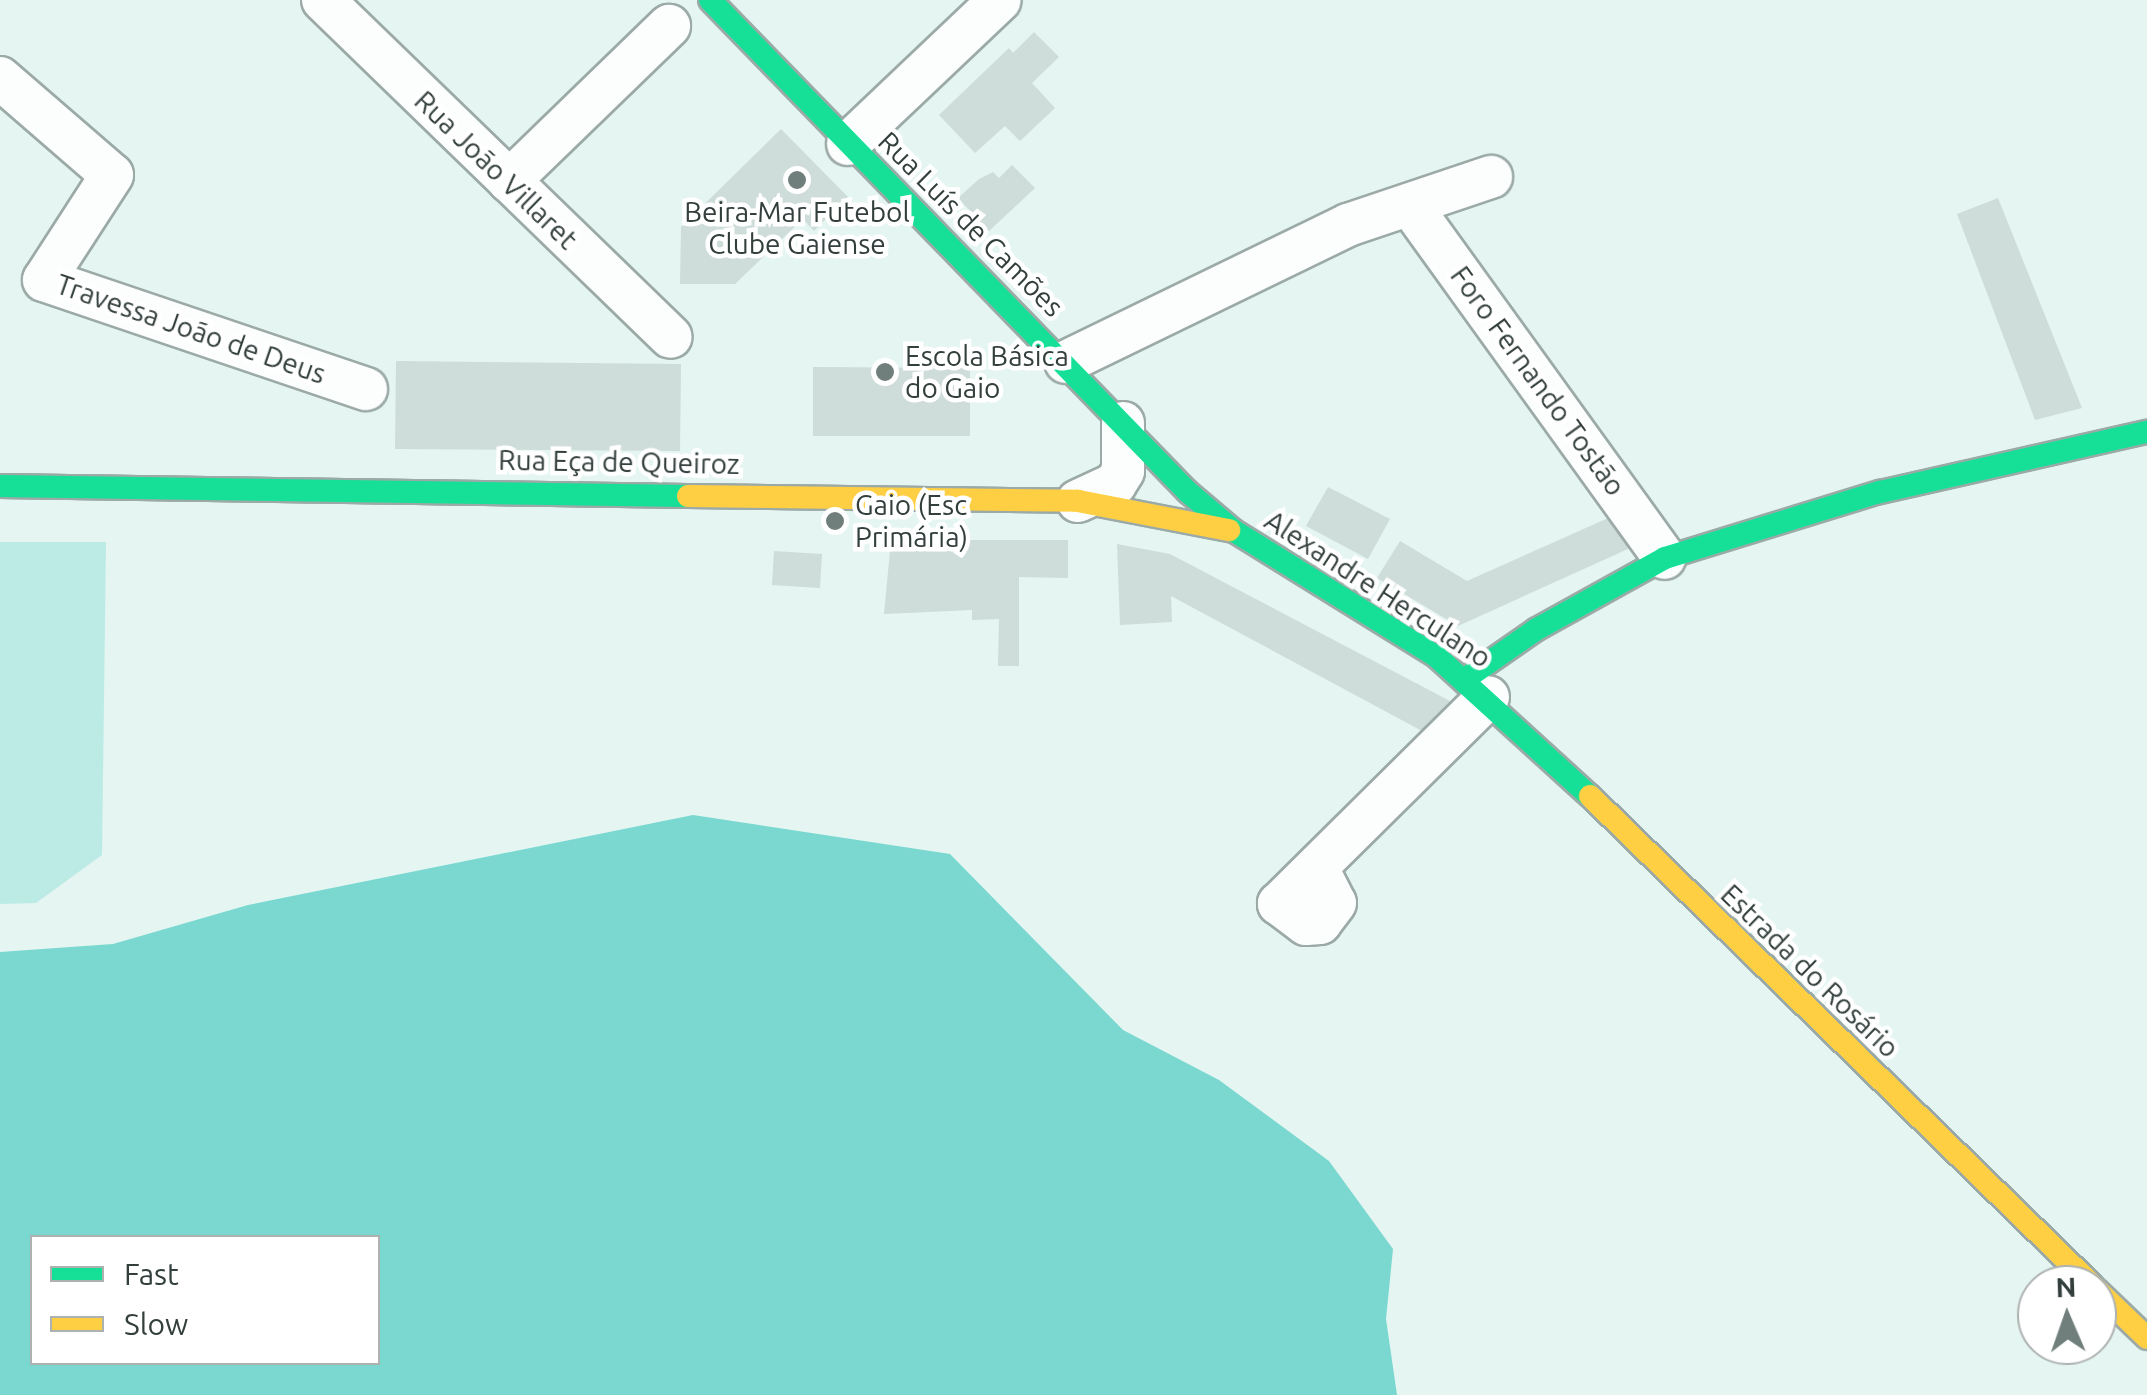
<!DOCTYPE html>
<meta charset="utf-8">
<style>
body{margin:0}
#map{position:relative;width:2147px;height:1395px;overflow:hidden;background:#e4f5f2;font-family:Ubuntu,sans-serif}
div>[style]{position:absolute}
.green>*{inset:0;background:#bcebe5}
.water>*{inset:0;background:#7ad8d0}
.building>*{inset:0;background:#cedcda}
.roads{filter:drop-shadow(2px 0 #9caaa7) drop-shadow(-2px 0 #9caaa7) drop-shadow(0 2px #9caaa7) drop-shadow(0 -2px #9caaa7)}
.street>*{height:42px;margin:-21px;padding:0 21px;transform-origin:21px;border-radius:21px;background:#fbfefd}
.fast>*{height:22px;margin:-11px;padding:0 11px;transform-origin:11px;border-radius:11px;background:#16e098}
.slow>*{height:22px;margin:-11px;padding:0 11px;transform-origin:11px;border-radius:11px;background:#ffcf43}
.dots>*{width:28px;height:28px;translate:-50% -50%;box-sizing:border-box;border:5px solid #fff;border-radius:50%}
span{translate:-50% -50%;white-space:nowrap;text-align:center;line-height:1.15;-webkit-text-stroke:9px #fff;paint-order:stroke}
.street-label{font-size:28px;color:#333f3d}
.poi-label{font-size:28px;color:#333f3d}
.left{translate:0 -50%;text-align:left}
.legend{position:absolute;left:30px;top:1235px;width:350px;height:130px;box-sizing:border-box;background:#fff;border:2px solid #adb2b1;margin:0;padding:12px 18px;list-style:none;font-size:30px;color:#333f3d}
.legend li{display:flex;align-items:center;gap:20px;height:50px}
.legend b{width:50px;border:2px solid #adb2b1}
.north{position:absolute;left:2017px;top:1265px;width:100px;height:100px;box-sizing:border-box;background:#fff;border:2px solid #adb2b1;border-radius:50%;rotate:358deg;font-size:28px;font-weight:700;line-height:40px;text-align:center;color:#333f3d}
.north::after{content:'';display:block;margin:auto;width:35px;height:45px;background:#717f7c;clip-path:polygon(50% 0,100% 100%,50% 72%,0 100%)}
</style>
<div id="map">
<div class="green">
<div style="clip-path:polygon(0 542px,106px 542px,102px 855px,36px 903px,0 904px)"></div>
</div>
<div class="water">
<div style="clip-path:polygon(evenodd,693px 815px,950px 854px,1123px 1030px,1219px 1080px,1329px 1161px,1393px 1249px,1386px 1319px,1397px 1395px,0 1395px,0 952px,113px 944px,248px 905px,693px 815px,32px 1238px,378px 1238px,378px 1362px,32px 1362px,32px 1238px)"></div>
</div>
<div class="building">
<div style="clip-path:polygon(1034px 32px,1059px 57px,1032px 83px,1055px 108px,1020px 141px,1005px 126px,975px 153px,939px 115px,1009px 48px,1013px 53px)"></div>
<div style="clip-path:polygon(781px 129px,848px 197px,814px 231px,803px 219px,735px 284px,680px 284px,681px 227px)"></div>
<div style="clip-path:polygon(1012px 165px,1035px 188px,989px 231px,958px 198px,979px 179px,993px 172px,999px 178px)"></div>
<div style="clip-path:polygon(1998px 198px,2082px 408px,2035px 420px,1957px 214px)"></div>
<div style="clip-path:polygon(396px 361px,681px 364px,680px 451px,395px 449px)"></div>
<div style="clip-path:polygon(813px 367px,970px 368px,970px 436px,813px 436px)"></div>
<div style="clip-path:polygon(1328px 487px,1390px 519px,1368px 559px,1306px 526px)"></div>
<div style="clip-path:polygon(1624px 511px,1639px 544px,1458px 626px,1377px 578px,1400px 541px,1467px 581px)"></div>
<div style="clip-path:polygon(891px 540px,1068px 540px,1068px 578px,1019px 577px,1019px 666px,998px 666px,999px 619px,972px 620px,972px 610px,884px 614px)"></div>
<div style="clip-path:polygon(1117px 544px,1170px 554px,1450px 701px,1422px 731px,1171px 596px,1172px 622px,1120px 625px)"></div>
<div style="clip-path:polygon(774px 551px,822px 554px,820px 588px,772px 585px)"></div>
</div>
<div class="roads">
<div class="street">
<div style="left:323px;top:0;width:484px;rotate:44.1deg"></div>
<div style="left:0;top:78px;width:148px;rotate:40.9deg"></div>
<div style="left:112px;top:175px;width:125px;rotate:122.9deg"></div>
<div style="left:44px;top:280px;width:340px;rotate:18.7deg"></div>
<div style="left:848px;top:144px;width:209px;rotate:-43.5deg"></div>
<div style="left:509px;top:181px;width:223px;rotate:-44.1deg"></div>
<div style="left:1410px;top:205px;width:435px;rotate:54.2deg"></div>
<div style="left:1066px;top:362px;width:314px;rotate:-25.9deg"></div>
<div style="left:1348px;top:225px;width:151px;rotate:-18.6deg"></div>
<div style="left:1078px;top:501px;width:41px;rotate:-24.7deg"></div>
<div style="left:1115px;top:484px;width:15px;rotate:-58deg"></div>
<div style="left:1123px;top:471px;width:48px;rotate:-90deg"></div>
<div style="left:1317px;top:868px;width:39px;rotate:63deg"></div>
<div style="left:1335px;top:903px;width:25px;rotate:127deg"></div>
<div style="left:1320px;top:923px;width:14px;rotate:176deg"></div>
<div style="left:1306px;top:924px;width:34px;rotate:-143deg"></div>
<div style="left:1279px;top:904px;width:294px;rotate:-44.7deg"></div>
</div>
<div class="fast">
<div style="left:710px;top:0;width:686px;rotate:45.83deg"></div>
<div style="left:1188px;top:492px;width:60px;rotate:40.3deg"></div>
<div style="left:1234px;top:531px;width:239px;rotate:31.8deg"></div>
<div style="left:1437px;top:657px;width:207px;rotate:42.3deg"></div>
<div style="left:0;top:486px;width:688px;rotate:0.83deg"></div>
<div style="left:1465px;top:679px;width:88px;rotate:-34.8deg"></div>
<div style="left:1537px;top:629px;width:146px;rotate:-29deg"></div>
<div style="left:1665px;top:558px;width:225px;rotate:-17.1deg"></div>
<div style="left:1880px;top:492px;width:274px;rotate:-12.7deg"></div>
</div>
<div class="slow">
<div style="left:688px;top:496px;width:390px;rotate:0.7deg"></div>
<div style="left:1078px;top:501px;width:154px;rotate:10.9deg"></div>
<div style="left:1590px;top:796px;width:701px;rotate:44.25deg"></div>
<div style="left:2097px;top:1290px;width:69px;rotate:43.8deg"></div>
</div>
</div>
<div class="dots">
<div style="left:797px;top:180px;background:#717f7c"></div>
<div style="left:885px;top:372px;background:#717f7c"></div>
<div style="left:835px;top:521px;background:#717f7c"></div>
</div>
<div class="street-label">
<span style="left:496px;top:170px;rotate:44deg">Rua João Villaret</span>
<span style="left:971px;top:224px;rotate:45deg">Rua Luís de Camões</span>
<span style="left:191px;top:329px;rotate:19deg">Travessa João de Deus</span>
<span style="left:1538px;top:381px;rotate:54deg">Foro Fernando Tostão</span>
<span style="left:619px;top:462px;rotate:1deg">Rua Eça de Queiroz</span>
<span style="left:1378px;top:589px;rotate:33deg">Alexandre Herculano</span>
<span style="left:1810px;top:971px;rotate:44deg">Estrada do Rosário</span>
</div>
<div class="poi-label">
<span style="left:797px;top:228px">Beira-Mar Futebol<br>Clube Gaiense</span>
<span class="left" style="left:905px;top:372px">Escola Básica<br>do Gaio</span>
<span class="left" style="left:855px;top:521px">Gaio (Esc<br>Primária)</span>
</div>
<ul class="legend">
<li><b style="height:12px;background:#16e098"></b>Fast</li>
<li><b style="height:12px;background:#ffcf43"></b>Slow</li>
</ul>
<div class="north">N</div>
</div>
